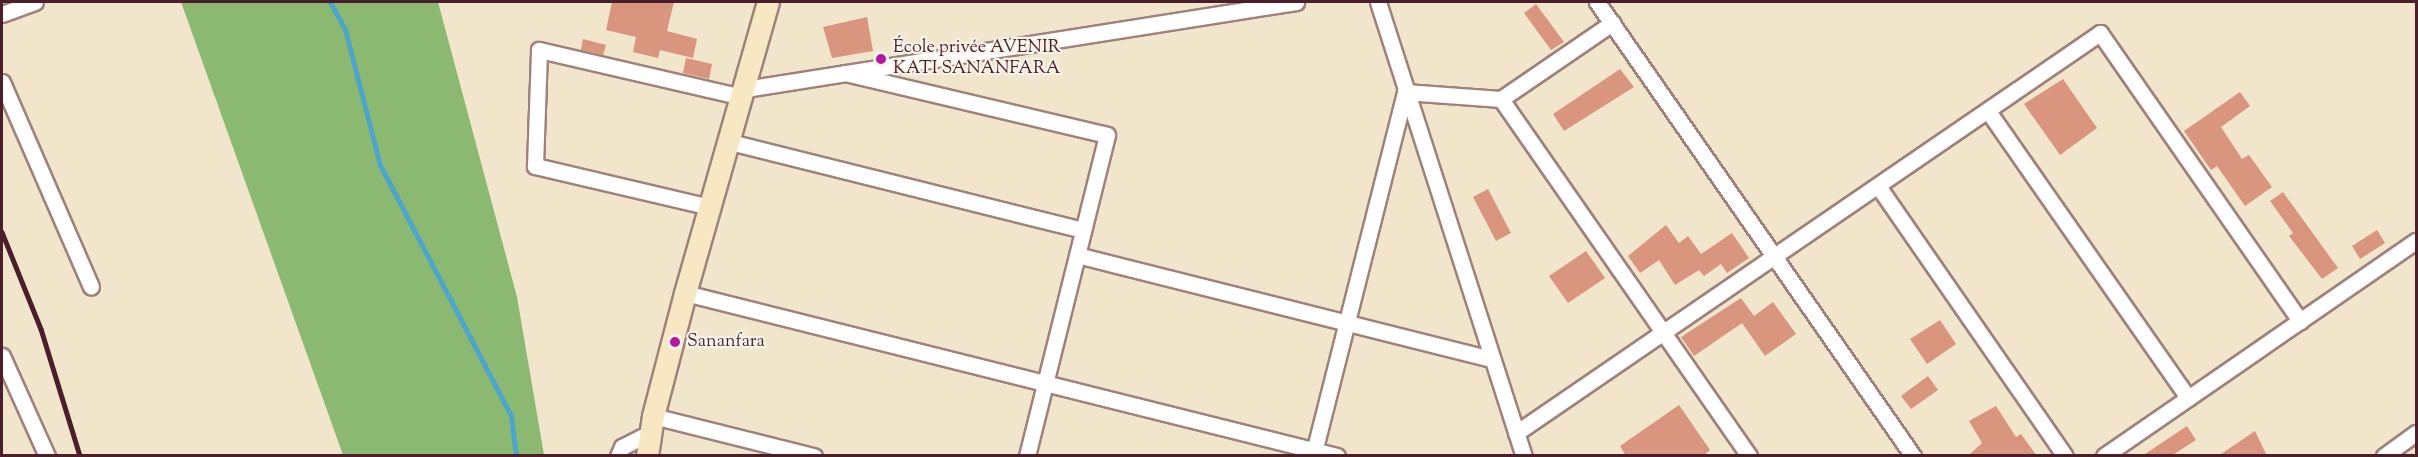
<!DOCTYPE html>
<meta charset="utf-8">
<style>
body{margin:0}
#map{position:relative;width:2418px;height:457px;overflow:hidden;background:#f1e5cb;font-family:"Sorts Mill Goudy",serif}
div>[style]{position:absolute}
.forest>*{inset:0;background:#8bb972}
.stream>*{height:5px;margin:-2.5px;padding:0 2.5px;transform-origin:2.5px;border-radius:2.5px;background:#4da6ca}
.building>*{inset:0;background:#d9957d}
.roads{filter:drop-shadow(2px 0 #9e827b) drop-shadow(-2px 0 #9e827b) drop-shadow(0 2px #9e827b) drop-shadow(0 -2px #9e827b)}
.street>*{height:15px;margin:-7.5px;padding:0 7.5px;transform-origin:7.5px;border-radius:7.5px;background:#fff}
.secondary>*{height:21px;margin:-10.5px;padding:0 10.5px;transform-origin:10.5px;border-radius:10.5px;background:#f7e8c3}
.rail>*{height:4.5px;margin:-2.25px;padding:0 2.25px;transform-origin:2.25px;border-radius:2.25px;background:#4a1f2b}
.dots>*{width:16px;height:16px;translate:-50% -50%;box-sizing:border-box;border:3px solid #f7f3e8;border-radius:50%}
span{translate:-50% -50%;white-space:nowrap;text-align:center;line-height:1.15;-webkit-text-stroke:4.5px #f7f3e8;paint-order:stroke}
.poi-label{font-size:18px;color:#4a1f2b}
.left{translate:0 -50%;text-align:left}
.frame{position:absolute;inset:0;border:3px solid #4a1f2b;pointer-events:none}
</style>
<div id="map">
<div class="forest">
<div style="clip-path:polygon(181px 2px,438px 2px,517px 297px,544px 455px,343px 455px)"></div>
</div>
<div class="stream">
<div style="left:330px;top:2px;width:31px;rotate:61deg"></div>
<div style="left:345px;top:29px;width:140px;rotate:75.6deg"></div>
<div style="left:380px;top:165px;width:283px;rotate:62.4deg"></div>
<div style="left:511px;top:416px;width:40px;rotate:82.9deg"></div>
</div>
<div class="building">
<div style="clip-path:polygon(612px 2px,674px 2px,667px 31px,697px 39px,693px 58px,660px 50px,658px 58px,633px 52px,636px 37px,606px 30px)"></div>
<div style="clip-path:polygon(1536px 4px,1564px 42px,1551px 50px,1524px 13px)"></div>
<div style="clip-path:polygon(867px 17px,873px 51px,832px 58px,823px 27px)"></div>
<div style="clip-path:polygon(583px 39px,606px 45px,603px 55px,581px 50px)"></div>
<div style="clip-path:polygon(686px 58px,712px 64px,709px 79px,683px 73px)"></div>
<div style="clip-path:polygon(1620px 69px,1634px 87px,1564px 131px,1553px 114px)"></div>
<div style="clip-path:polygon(2063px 79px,2097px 128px,2060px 155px,2024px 104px)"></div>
<div style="clip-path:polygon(2240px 92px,2250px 106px,2221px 127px,2242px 159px,2249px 155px,2272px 187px,2245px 206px,2217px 166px,2211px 170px,2184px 131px)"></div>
<div style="clip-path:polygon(1488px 189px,1511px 233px,1496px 241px,1473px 197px)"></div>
<div style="clip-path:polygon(2283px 192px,2338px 268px,2322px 279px,2289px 236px,2293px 233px,2270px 201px)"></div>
<div style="clip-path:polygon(1666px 225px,1679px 243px,1688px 236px,1701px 254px,1732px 233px,1749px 258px,1727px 273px,1721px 264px,1704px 276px,1699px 270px,1675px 285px,1659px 260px,1640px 273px,1628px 256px)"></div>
<div style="clip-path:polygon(2377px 230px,2385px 243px,2360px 259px,2352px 246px)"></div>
<div style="clip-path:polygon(1586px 251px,1605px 278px,1568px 303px,1549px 276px)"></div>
<div style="clip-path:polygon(1741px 298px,1754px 316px,1773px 302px,1796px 334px,1765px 356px,1742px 323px,1694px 356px,1681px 337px)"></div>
<div style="clip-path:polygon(1940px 320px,1956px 344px,1927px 364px,1910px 339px)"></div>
<div style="clip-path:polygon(1928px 376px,1938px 390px,1911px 409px,1901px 396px)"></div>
<div style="clip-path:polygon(1679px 405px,1710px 450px,1703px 456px,1626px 456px,1620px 446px)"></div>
<div style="clip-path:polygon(1996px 406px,2016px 437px,2021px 434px,2037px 456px,1968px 456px,1982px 443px,1969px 421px)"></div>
<div style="clip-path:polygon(2187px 426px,2196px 440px,2171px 456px,2142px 456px)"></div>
<div style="clip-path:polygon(2255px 431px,2267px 456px,2218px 456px)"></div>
</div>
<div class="roads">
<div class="street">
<div style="left:1378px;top:2px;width:477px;rotate:72.2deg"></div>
<div style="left:1597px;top:2px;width:553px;rotate:55.16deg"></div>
<div style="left:2px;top:14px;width:35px;rotate:-20deg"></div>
<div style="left:845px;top:73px;width:269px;rotate:13.3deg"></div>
<div style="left:1107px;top:135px;width:331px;rotate:104deg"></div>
<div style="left:2px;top:82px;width:223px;rotate:66.5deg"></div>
<div style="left:745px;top:89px;width:558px;rotate:-8.97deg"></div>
<div style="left:1405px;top:92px;width:96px;rotate:4.2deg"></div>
<div style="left:1501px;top:99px;width:135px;rotate:-34.4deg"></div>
<div style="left:1501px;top:99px;width:435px;rotate:55.2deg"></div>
<div style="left:1988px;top:111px;width:350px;rotate:55.1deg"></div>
<div style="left:730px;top:142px;width:364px;rotate:14deg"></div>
<div style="left:1878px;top:186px;width:328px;rotate:55.3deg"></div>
<div style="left:710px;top:207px;width:180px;rotate:-166.8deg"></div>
<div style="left:535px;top:166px;width:116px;rotate:-88deg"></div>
<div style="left:539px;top:50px;width:209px;rotate:13deg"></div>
<div style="left:1077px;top:255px;width:428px;rotate:14.1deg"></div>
<div style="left:685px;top:293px;width:672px;rotate:14.04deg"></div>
<div style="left:2px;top:356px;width:110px;rotate:65.8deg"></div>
<div style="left:653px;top:416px;width:166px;rotate:14deg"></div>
<div style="left:1516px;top:433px;width:708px;rotate:-34.41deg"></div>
<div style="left:2100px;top:33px;width:351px;rotate:55.2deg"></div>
<div style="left:618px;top:456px;width:10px;rotate:-66deg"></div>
<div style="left:622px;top:447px;width:31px;rotate:-27deg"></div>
<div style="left:1313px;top:456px;width:375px;rotate:-75.8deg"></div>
<div style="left:2104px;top:456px;width:379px;rotate:-34.6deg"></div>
<div style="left:2384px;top:456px;width:39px;rotate:-36deg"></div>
</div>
<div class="secondary">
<div style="left:647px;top:456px;width:40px;rotate:-81.5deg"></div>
<div style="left:653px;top:416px;width:127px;rotate:-75.4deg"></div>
<div style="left:685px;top:293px;width:303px;rotate:-74.1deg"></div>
</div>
</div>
<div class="rail">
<div style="left:2px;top:232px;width:105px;rotate:68.1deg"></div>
<div style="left:41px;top:329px;width:133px;rotate:72.9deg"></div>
</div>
<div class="dots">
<div style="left:881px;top:59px;background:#b5179e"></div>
<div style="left:675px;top:342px;background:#b5179e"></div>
</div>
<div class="poi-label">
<span class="left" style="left:893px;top:59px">École privée AVENIR<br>KATI SANANFARA</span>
<span class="left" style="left:687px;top:342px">Sananfara</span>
</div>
<div class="frame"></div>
</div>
